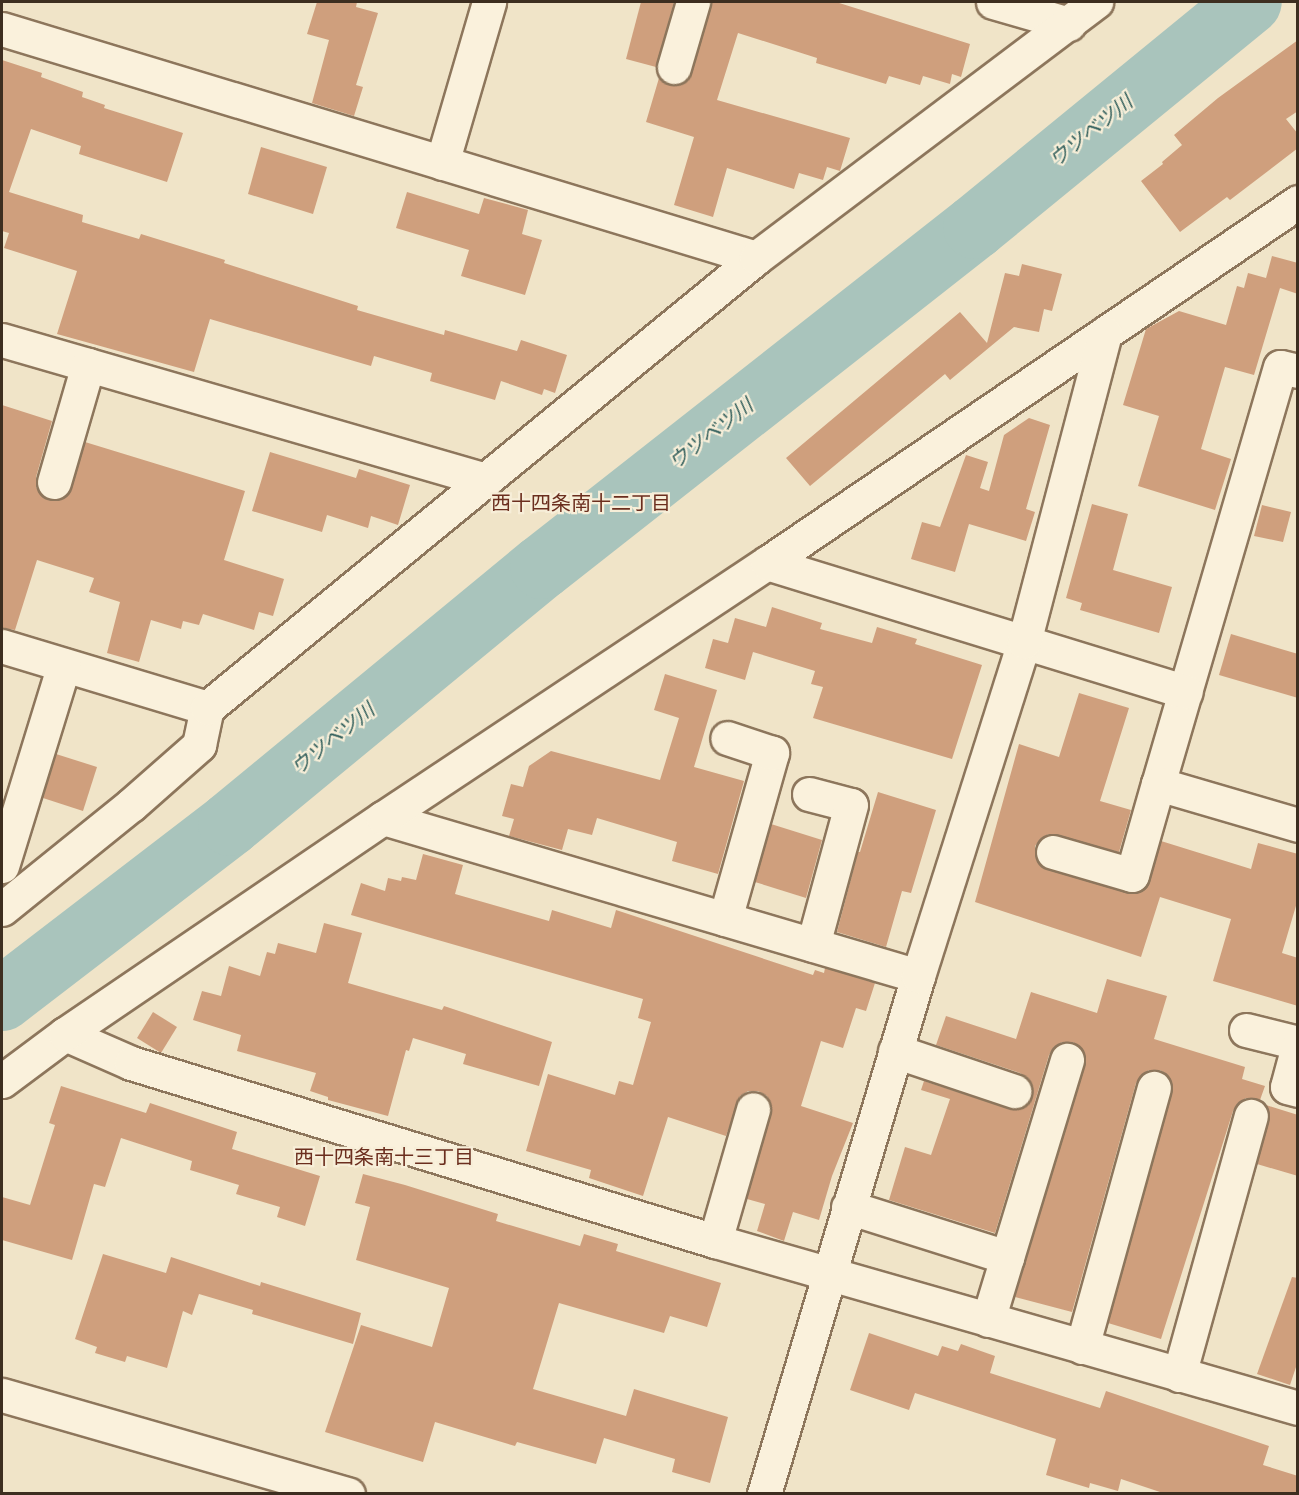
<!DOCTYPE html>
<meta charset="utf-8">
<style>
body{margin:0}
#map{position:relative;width:1299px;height:1495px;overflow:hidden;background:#f0e4c8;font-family:"Source Serif 4","Noto Sans JP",serif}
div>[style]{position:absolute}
.river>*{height:64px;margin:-32px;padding:0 32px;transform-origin:32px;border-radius:32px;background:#a9c4bc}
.building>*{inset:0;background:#cf9f7d}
.roads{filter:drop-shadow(2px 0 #8d765c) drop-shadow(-2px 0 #8d765c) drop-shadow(0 2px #8d765c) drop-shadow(0 -2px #8d765c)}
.minor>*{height:33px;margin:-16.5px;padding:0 16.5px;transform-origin:16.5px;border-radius:16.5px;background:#faf1dc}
span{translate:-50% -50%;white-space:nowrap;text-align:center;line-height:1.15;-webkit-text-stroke:4.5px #f7eed8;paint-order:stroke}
.water-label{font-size:20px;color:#2f5d5a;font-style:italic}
.neighbourhood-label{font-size:20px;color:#6b2e1e}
.frame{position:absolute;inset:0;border:3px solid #3d2e20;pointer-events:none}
</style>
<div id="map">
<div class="river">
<div style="left:2px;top:999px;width:287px;rotate:-37.5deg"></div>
<div style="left:230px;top:824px;width:404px;rotate:-39.5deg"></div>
<div style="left:542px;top:567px;width:551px;rotate:-38.14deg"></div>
<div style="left:975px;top:227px;width:355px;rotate:-39.3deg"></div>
</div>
<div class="building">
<div style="clip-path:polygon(317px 2px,357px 2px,356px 7px,378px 13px,356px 85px,363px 87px,354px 116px,312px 103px,329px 40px,307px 34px)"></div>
<div style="clip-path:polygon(641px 2px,674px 2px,656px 67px,626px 59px)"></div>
<div style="clip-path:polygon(711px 2px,836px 2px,970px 44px,961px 77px,952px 74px,950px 84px,923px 76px,920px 85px,889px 76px,886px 84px,816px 63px,817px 58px,738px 33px,717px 100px,850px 138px,840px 171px,827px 167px,823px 180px,799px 173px,794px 189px,727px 168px,713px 217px,674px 205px,694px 137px,646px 122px,659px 78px,668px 85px,678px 85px,686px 81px,692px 73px)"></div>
<div style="clip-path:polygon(1298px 40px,1298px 111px,1286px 119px,1298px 134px,1298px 148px,1230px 200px,1227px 197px,1180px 232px,1141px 181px,1163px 164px,1162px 162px,1182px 145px,1174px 135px,1218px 98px)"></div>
<div style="clip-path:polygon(2px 60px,42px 73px,41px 77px,83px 92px,82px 97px,105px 105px,104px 108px,183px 133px,167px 182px,79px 154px,81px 146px,31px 129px,9px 192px,83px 215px,82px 222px,139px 239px,141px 234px,225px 260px,224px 263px,358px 306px,357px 310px,444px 335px,445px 330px,517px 351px,521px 340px,567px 355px,555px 393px,544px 389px,542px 395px,501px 381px,495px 400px,430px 381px,432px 373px,374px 356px,371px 366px,210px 319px,194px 372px,57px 334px,77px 271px,4px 248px,9px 233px,2px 231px)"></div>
<div style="clip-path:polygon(261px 147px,327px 167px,313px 214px,248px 194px)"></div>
<div style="clip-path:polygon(407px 192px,479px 214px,484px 198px,528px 210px,522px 234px,542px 240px,525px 295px,461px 276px,469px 250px,396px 228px)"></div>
<div style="clip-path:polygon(1272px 256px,1298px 263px,1298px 294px,1280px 288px,1254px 375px,1225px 367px,1201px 449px,1231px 459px,1215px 510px,1138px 486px,1159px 416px,1123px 405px,1146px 329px,1179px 311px,1226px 325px,1237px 286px,1244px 288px,1248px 273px,1266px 278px)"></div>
<div style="clip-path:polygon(1022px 264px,1062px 274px,1052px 311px,1044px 309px,1039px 332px,1014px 327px,950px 380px,945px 374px,810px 486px,786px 458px,960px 312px,987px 343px,1005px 273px,1019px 276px)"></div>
<div style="clip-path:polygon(2px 405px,52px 421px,36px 477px,36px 487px,41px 495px,48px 500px,58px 500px,67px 495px,85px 442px,245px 491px,224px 560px,284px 579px,273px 616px,259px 612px,254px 630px,203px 614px,199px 625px,183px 621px,181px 629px,151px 620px,139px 662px,107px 653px,120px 602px,89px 592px,94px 578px,37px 560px,15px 630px,2px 628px)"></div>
<div style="clip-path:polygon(1029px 418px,1050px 425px,1026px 509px,1035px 512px,1026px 541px,969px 524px,955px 572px,911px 559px,922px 522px,940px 527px,966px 455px,988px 462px,980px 488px,989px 491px,1004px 435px)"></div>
<div style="clip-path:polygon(270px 452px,356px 478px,359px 469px,410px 485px,398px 525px,371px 516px,368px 528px,327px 515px,322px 532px,252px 511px)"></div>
<div style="clip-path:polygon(1092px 504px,1128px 514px,1113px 570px,1172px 587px,1159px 633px,1080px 610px,1082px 603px,1066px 598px)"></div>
<div style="clip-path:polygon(1262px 505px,1291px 512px,1283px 542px,1254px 536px)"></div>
<div style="clip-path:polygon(772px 607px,822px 623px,820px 629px,872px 643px,877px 627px,917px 639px,915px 644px,982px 665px,952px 759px,813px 718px,823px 687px,811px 684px,815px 671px,753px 652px,745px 680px,705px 668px,713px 639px,728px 643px,735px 618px,766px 627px)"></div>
<div style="clip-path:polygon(1231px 634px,1298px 654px,1298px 698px,1219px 675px)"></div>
<div style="clip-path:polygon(665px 674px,717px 690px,694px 767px,744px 781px,718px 874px,672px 861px,677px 842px,597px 818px,592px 835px,568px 829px,562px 850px,509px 836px,514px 819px,502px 816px,511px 784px,523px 787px,529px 766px,551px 751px,660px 780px,679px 718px,654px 710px)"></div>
<div style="clip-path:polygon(1079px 693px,1129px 708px,1100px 801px,1131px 810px,1119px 852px,1049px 834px,1041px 838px,1035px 846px,1035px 856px,1039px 864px,1048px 870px,1136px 893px,1145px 889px,1150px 881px,1161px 841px,1251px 869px,1258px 843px,1298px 854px,1298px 899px,1282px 953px,1298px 958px,1298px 1006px,1213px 981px,1231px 919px,1160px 897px,1141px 957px,975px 902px,1019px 744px,1059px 757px)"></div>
<div style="clip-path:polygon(56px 754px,97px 767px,83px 811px,43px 798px)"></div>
<div style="clip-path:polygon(878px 792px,936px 810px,911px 893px,902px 891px,886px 947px,837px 932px,858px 852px,860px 852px)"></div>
<div style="clip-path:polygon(771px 824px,822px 840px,806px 898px,755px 882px)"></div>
<div style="clip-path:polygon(423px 854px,463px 865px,455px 894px,549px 921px,552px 910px,611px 928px,616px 910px,813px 975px,815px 970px,824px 973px,825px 968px,875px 983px,866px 1011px,856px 1008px,843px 1048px,821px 1041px,801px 1106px,853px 1123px,832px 1176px,819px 1220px,793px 1212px,784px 1241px,757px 1231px,765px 1204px,747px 1199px,771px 1105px,767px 1096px,758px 1091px,748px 1091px,740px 1096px,726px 1136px,668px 1117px,643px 1196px,589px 1178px,591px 1170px,526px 1151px,548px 1074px,615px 1095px,619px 1081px,633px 1085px,651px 1022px,638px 1018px,643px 999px,351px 915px,361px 883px,385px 891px,388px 878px,401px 881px,402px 877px,416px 880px)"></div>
<div style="clip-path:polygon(324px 923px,362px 933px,348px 983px,442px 1010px,444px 1006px,552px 1042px,539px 1086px,463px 1064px,466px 1054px,413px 1038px,409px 1051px,406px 1050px,388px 1116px,328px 1100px,328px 1097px,310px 1091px,316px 1073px,237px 1051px,241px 1035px,193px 1020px,202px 991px,221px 996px,229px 966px,260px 976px,267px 952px,275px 954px,278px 943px,316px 953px)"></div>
<div style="clip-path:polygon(1107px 979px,1167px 996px,1154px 1039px,1245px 1067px,1242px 1079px,1265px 1086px,1260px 1100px,1246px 1098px,1238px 1103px,1233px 1111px,1161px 1339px,1108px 1323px,1172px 1093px,1172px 1083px,1168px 1075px,1160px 1070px,1149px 1070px,1141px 1075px,1136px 1083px,1072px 1312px,1015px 1297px,1085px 1065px,1085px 1055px,1081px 1048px,1073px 1042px,1062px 1042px,1054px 1047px,1049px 1055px,995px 1233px,889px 1200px,905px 1147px,931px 1155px,950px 1099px,921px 1090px,924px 1081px,1009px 1109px,1018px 1109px,1026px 1105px,1032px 1096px,1032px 1087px,1028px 1078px,1020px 1073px,936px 1045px,946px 1016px,1016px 1039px,1031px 992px,1097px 1013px)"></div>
<div style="clip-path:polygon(153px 1012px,177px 1027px,161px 1053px,137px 1038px)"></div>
<div style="clip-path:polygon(61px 1086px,146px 1113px,150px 1103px,237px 1132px,232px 1149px,320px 1176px,305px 1226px,277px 1217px,280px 1207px,236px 1194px,239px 1185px,190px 1170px,192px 1161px,121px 1138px,105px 1187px,94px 1184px,72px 1260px,2px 1240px,2px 1197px,30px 1205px,55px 1125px,49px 1123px)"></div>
<div style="clip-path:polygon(1266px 1105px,1298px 1115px,1298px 1176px,1257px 1164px,1269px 1120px)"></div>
<div style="clip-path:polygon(363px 1174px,405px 1185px,498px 1214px,496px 1221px,580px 1246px,584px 1234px,618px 1244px,616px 1251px,721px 1283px,707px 1327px,670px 1316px,664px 1333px,559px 1303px,533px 1389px,626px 1416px,634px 1389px,728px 1417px,710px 1483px,672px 1472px,675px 1459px,604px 1438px,596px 1464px,517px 1442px,515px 1446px,435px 1422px,423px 1462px,325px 1432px,361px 1325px,432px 1347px,449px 1288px,356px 1260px,370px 1207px,355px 1203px)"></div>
<div style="clip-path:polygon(103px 1254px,166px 1273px,171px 1257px,260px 1286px,261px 1282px,361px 1313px,353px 1344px,252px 1314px,253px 1310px,199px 1294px,192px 1315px,183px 1311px,167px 1368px,127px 1356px,125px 1362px,95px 1353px,97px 1347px,75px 1339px)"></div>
<div style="clip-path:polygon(1292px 1277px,1298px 1278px,1298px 1361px,1290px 1385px,1257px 1374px)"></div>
<div style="clip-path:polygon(869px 1333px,938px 1356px,942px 1346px,958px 1351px,961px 1344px,995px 1356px,990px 1373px,1100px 1408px,1106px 1391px,1269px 1446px,1263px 1465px,1298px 1476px,1298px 1494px,1166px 1494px,1121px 1479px,1118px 1491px,1090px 1483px,1089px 1488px,1046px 1475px,1056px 1439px,915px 1393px,909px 1410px,850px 1390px)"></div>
</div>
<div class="roads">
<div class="minor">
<div style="left:993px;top:2px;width:79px;rotate:16.1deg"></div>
<div style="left:2px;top:29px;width:788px;rotate:16.89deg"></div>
<div style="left:674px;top:67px;width:68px;rotate:-73.7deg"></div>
<div style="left:442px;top:163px;width:168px;rotate:-73.7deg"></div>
<div style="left:2px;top:340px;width:504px;rotate:16.13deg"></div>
<div style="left:1298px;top:371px;width:18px;rotate:-167deg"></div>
<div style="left:1280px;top:367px;width:434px;rotate:106.3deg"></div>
<div style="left:1158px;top:784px;width:146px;rotate:16.3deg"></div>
<div style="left:54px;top:482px;width:122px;rotate:-73.8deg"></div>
<div style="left:767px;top:563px;width:438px;rotate:17.1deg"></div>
<div style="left:2px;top:646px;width:214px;rotate:16.8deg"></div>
<div style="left:809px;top:794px;width:43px;rotate:14.7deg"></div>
<div style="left:851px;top:805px;width:145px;rotate:105.2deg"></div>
<div style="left:383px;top:818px;width:558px;rotate:16.45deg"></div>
<div style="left:1053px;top:852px;width:82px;rotate:16.2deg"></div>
<div style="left:1132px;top:875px;width:95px;rotate:-74.1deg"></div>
<div style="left:2px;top:866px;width:210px;rotate:-72.9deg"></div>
<div style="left:2px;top:909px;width:166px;rotate:-38.9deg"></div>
<div style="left:131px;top:805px;width:91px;rotate:-41.4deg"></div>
<div style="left:199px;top:745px;width:38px;rotate:-78deg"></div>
<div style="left:207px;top:708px;width:710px;rotate:-39.34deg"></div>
<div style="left:756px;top:258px;width:426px;rotate:-37deg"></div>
<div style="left:725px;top:919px;width:173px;rotate:-74.2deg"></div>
<div style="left:772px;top:753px;width:47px;rotate:-161.6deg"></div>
<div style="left:1246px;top:1030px;width:54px;rotate:14deg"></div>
<div style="left:65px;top:1034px;width:72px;rotate:23.7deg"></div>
<div style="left:131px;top:1063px;width:611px;rotate:16.95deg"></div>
<div style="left:715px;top:1241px;width:606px;rotate:15.98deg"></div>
<div style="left:1298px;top:1046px;width:42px;rotate:105deg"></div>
<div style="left:1287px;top:1087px;width:11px;rotate:15deg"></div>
<div style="left:895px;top:1051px;width:126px;rotate:18.6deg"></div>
<div style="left:2px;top:1081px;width:79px;rotate:-36.7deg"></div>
<div style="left:65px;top:1034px;width:384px;rotate:-34.2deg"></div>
<div style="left:383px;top:818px;width:461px;rotate:-33.6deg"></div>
<div style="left:767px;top:563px;width:642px;rotate:-34.21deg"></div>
<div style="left:848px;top:1207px;width:167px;rotate:17.5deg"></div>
<div style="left:715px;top:1241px;width:137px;rotate:-73.9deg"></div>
<div style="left:988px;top:1320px;width:272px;rotate:-73.1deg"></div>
<div style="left:1082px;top:1347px;width:269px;rotate:-74.5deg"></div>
<div style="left:1179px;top:1375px;width:269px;rotate:-74.5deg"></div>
<div style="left:2px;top:1395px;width:360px;rotate:16deg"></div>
<div style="left:764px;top:1494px;width:540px;rotate:-73.44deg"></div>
<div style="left:918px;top:976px;width:350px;rotate:-72.4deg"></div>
<div style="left:1024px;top:642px;width:319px;rotate:-75.3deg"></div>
</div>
</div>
<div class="water-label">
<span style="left:1091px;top:131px;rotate:-39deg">ウツベツ川</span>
<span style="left:711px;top:434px;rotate:-38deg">ウツベツ川</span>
<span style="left:333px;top:739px;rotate:-39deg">ウツベツ川</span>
</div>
<div class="neighbourhood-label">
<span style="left:581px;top:503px">西十四条南十二丁目</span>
<span style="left:384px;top:1157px">西十四条南十三丁目</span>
</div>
<div class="frame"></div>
</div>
